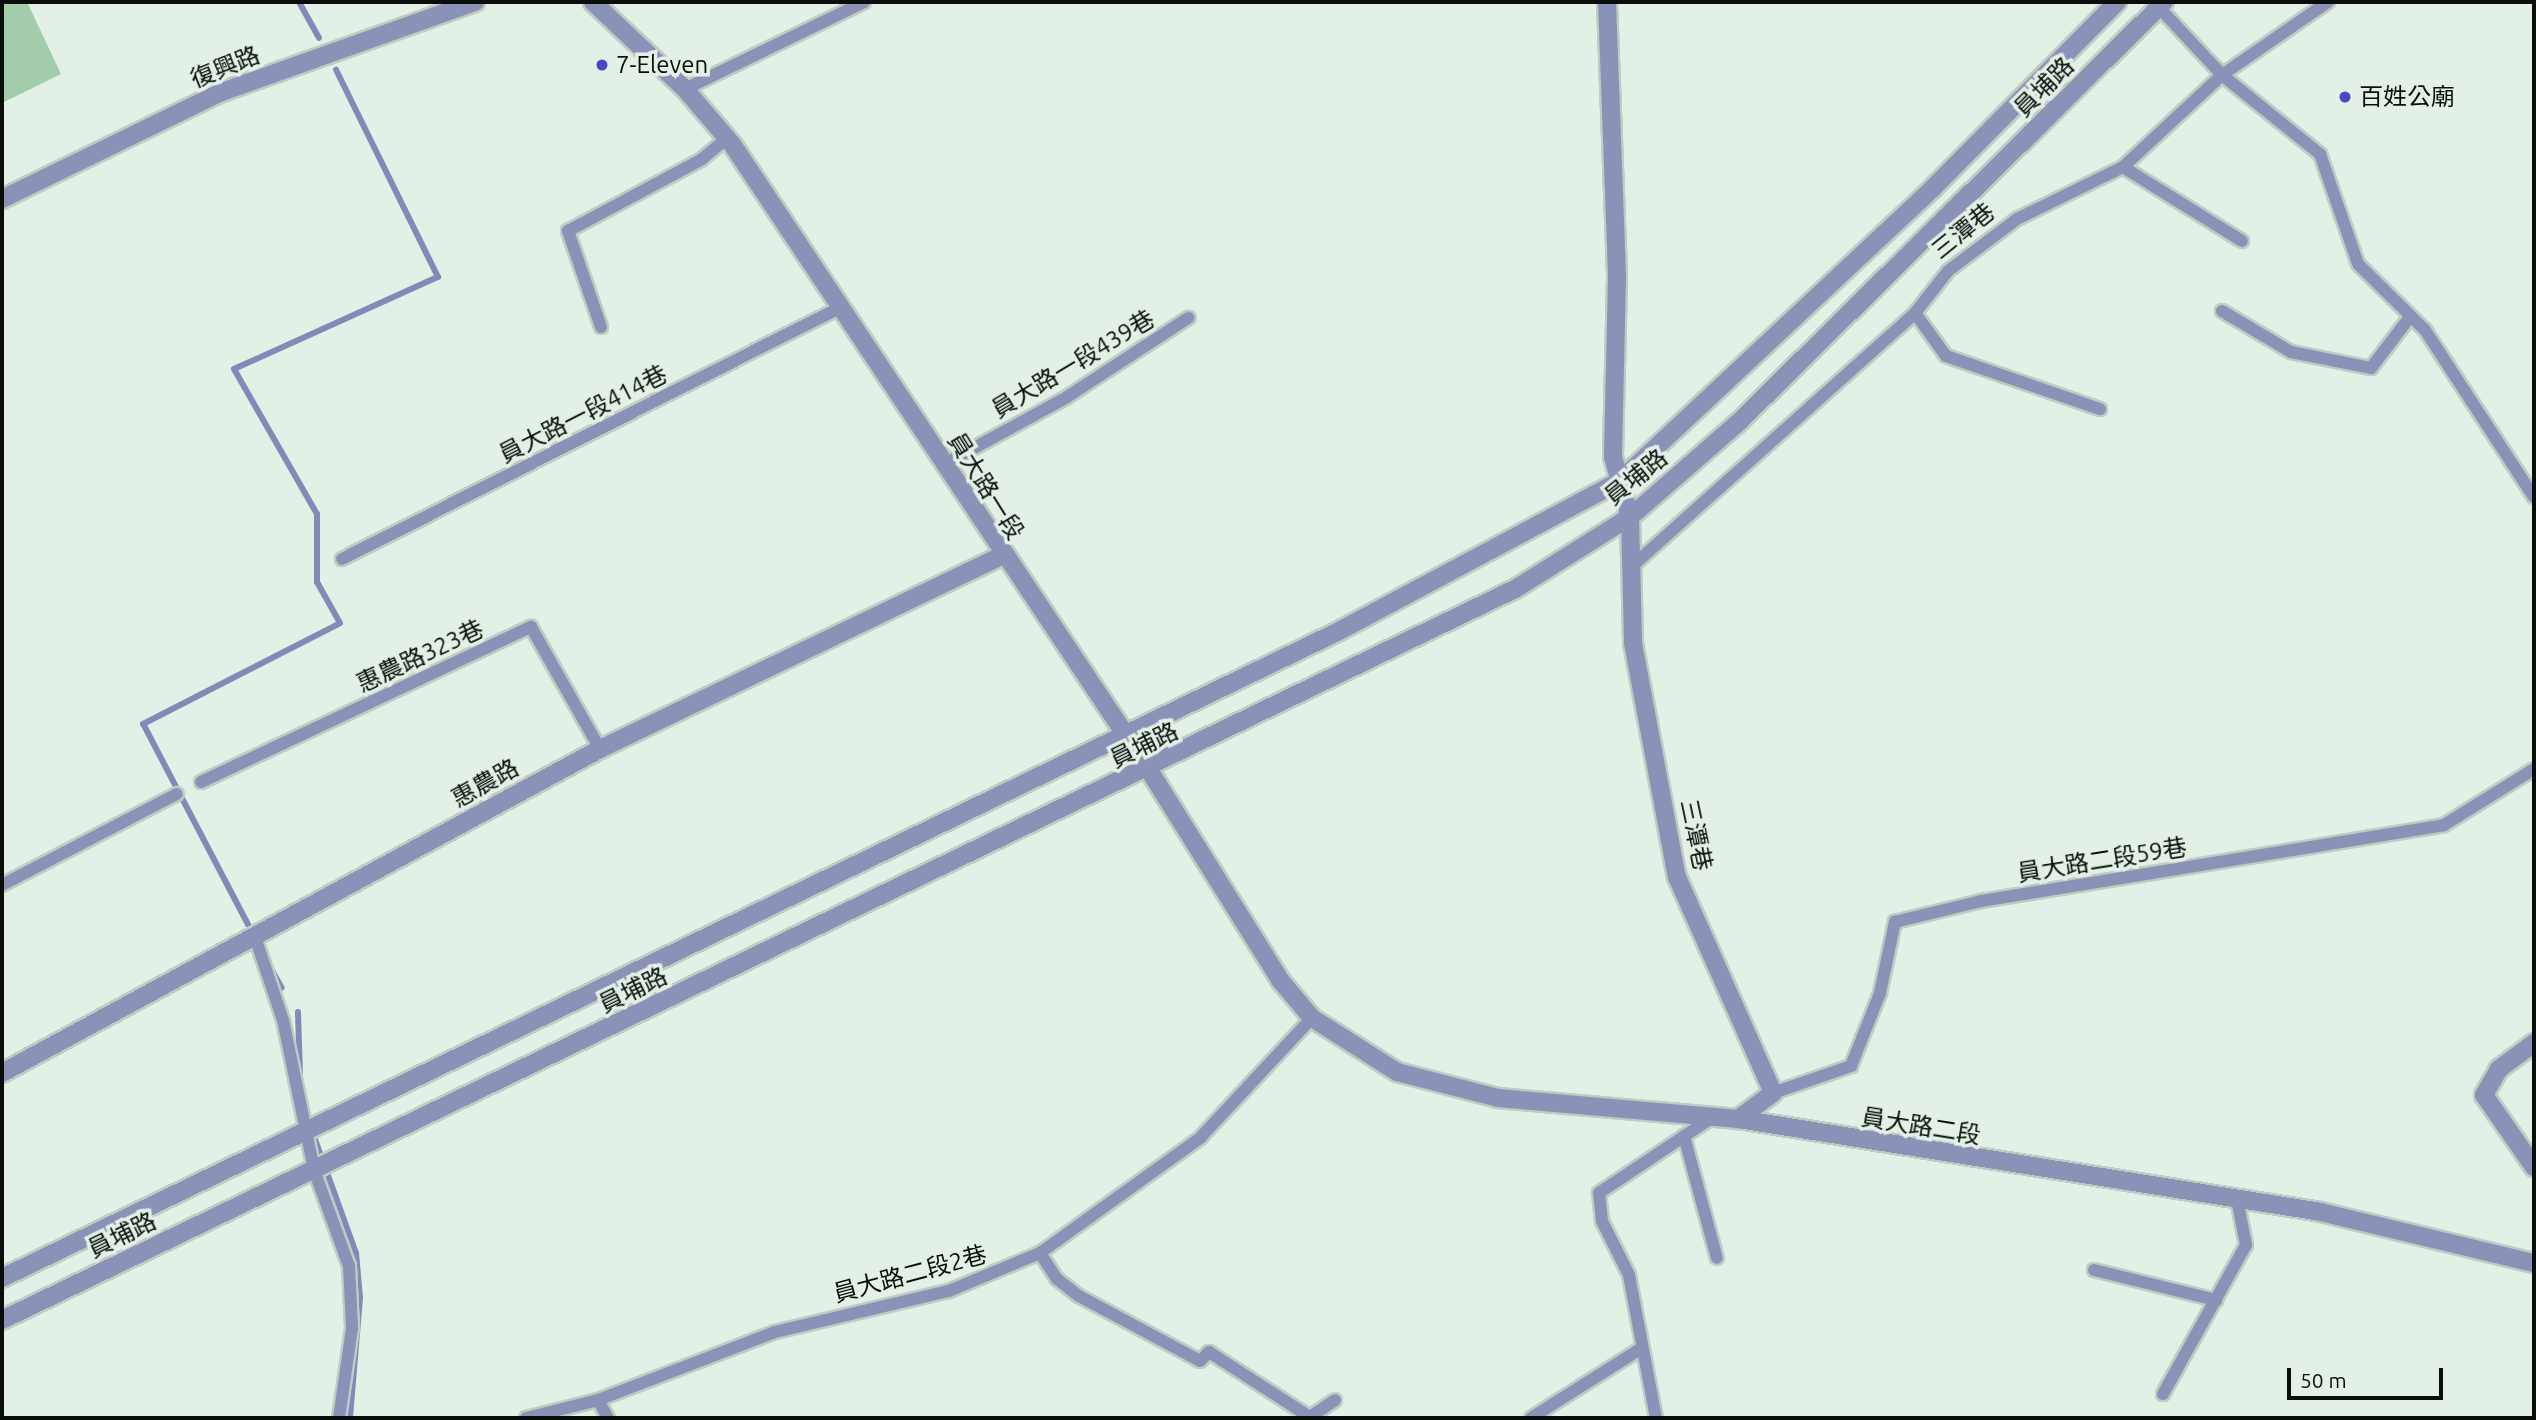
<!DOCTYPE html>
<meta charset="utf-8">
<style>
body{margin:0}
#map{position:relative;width:2536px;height:1420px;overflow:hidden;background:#e3f0e5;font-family:Ubuntu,"Noto Sans TC",sans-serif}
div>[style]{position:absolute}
.green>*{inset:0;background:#a3cdaa}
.stream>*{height:6px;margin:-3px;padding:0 3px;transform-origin:3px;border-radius:3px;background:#838ab7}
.roads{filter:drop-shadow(2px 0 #c0ccc2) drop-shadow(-2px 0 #c0ccc2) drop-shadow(0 2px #c0ccc2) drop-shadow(0 -2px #c0ccc2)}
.service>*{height:12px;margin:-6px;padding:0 6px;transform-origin:6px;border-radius:6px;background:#8b92b8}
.minor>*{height:18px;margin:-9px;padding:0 9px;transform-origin:9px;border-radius:9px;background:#8b92b8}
.tertiary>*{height:18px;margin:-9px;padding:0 9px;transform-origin:9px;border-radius:9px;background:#8b92b8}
.dots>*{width:19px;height:19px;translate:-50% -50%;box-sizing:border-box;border:4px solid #e3f0e5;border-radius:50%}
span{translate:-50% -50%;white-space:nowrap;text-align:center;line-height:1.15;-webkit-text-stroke:7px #e3f0e5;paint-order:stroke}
.poi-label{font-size:24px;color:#0a0e0a}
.left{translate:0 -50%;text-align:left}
.street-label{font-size:24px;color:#0a0e0a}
.frame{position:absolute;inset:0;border:4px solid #0a0e0a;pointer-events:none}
.scale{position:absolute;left:2287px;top:1368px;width:156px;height:32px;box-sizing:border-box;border:4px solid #0a0e0a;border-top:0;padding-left:9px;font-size:21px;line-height:24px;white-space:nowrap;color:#0a0e0a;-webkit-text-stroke:5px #e3f0e5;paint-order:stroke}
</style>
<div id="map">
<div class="green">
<div style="clip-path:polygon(2px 2px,27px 2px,61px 74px,2px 103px)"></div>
</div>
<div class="stream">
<div style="left:299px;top:2px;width:41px;rotate:60.9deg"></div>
<div style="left:253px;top:934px;width:237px;rotate:-117.6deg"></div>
<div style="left:143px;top:724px;width:221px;rotate:-27.1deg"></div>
<div style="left:340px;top:623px;width:47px;rotate:-119.3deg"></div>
<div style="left:317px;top:582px;width:68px;rotate:-90deg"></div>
<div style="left:317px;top:514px;width:167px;rotate:-119.8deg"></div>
<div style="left:234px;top:369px;width:224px;rotate:-24.3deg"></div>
<div style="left:438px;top:277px;width:231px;rotate:-116.2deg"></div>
<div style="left:269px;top:965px;width:26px;rotate:61deg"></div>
<div style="left:298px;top:1012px;width:64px;rotate:88.2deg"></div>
<div style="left:312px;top:1131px;width:130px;rotate:70.2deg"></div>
<div style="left:356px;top:1253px;width:45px;rotate:84.9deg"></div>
<div style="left:360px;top:1298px;width:120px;rotate:94.8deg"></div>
</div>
<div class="roads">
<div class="service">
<div style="left:2154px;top:2px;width:100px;rotate:47deg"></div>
<div style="left:2222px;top:75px;width:126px;rotate:38.9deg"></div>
<div style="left:2320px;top:154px;width:116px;rotate:70.9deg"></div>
<div style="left:2358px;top:264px;width:94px;rotate:44.6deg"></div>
<div style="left:2425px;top:330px;width:199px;rotate:56.9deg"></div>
<div style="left:685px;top:89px;width:199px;rotate:-25.9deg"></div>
<div style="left:2123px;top:167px;width:140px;rotate:31.9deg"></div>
<div style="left:2222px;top:311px;width:80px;rotate:30.7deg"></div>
<div style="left:2291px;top:352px;width:82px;rotate:11.3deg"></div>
<div style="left:2371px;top:368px;width:64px;rotate:-52.6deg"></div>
<div style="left:1915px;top:313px;width:53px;rotate:54.2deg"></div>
<div style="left:1946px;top:356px;width:163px;rotate:19deg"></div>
<div style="left:601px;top:327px;width:102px;rotate:-109deg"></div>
<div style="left:568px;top:231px;width:152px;rotate:-28.2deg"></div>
<div style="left:702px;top:159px;width:33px;rotate:-40deg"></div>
<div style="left:943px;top:465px;width:141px;rotate:-28.7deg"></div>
<div style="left:1067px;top:397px;width:145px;rotate:-33.1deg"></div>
<div style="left:342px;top:559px;width:561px;rotate:-26.79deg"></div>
<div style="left:1629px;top:569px;width:384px;rotate:-41.8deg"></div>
<div style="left:1915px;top:313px;width:53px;rotate:-51.8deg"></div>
<div style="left:1948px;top:271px;width:86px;rotate:-37deg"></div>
<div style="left:2017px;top:219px;width:118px;rotate:-26.1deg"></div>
<div style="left:2123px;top:167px;width:135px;rotate:-42.9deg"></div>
<div style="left:2222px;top:75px;width:129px;rotate:-34.6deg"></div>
<div style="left:201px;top:782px;width:365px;rotate:-25.2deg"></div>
<div style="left:531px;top:627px;width:140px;rotate:60.5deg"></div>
<div style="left:2px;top:885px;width:197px;rotate:-27.5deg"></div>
<div style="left:255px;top:937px;width:88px;rotate:71.4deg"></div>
<div style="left:283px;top:1020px;width:153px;rotate:78.3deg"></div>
<div style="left:314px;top:1170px;width:102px;rotate:70deg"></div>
<div style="left:349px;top:1266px;width:62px;rotate:87.2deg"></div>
<div style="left:352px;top:1328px;width:91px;rotate:98.2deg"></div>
<div style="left:1773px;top:1093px;width:83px;rotate:-19.1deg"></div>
<div style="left:1851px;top:1066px;width:79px;rotate:-68.3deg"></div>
<div style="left:1880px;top:993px;width:73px;rotate:-78.1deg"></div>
<div style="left:1895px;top:922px;width:89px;rotate:-13.7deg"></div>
<div style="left:1981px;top:901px;width:469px;rotate:-9.3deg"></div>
<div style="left:2444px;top:825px;width:106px;rotate:-31.9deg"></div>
<div style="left:1684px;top:1136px;width:126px;rotate:74.9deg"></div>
<div style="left:1040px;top:1253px;width:31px;rotate:57deg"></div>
<div style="left:1057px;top:1279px;width:28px;rotate:38deg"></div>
<div style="left:1079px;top:1296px;width:137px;rotate:28.2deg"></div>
<div style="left:1200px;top:1361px;width:13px;rotate:-45deg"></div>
<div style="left:1209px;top:1352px;width:120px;rotate:32.8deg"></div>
<div style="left:1310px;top:1417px;width:30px;rotate:-34deg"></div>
<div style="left:2094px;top:1270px;width:126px;rotate:13.8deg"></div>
<div style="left:2163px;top:1394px;width:171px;rotate:-60.9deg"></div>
<div style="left:2246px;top:1245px;width:47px;rotate:-101.1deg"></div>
<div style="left:598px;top:1400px;width:21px;rotate:61deg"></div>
<div style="left:526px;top:1418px;width:74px;rotate:-14deg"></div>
<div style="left:598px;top:1400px;width:190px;rotate:-21deg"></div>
<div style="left:775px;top:1332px;width:179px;rotate:-13.3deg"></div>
<div style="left:949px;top:1291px;width:99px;rotate:-22.7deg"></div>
<div style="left:1040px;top:1253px;width:197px;rotate:-35.7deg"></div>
<div style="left:1200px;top:1138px;width:164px;rotate:-47deg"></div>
<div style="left:1531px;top:1418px;width:129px;rotate:-32.3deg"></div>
<div style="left:1656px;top:1418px;width:146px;rotate:-100.7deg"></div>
<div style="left:1629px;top:1275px;width:60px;rotate:-116.6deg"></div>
<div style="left:1602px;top:1221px;width:28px;rotate:-96deg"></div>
<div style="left:1599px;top:1193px;width:133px;rotate:-33.7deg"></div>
</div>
<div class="minor">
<div style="left:2px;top:199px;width:242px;rotate:-26deg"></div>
<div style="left:219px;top:93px;width:272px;rotate:-19.6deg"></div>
<div style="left:2534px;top:1043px;width:44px;rotate:143.4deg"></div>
<div style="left:2499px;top:1069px;width:30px;rotate:120deg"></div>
<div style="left:2484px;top:1095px;width:88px;rotate:55.2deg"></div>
<div style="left:2px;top:1073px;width:680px;rotate:-28.45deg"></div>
<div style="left:600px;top:749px;width:445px;rotate:-25.7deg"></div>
</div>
<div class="tertiary">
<div style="left:593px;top:2px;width:127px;rotate:43.4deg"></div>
<div style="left:685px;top:89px;width:72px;rotate:49.5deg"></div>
<div style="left:732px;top:144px;width:752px;rotate:56.33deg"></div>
<div style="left:1149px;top:770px;width:248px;rotate:58deg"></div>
<div style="left:1280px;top:980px;width:50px;rotate:49.9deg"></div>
<div style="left:1312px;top:1018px;width:101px;rotate:32.4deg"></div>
<div style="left:1397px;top:1072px;width:104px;rotate:14.4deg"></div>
<div style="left:1498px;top:1098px;width:241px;rotate:5deg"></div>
<div style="left:1738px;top:1119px;width:590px;rotate:9.06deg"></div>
<div style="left:2321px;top:1212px;width:219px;rotate:13.5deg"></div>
<div style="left:1607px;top:2px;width:276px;rotate:87.9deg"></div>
<div style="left:1617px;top:278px;width:179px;rotate:91.3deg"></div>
<div style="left:1613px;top:457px;width:62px;rotate:74.2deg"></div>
<div style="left:1630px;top:517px;width:126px;rotate:88.6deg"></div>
<div style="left:1633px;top:643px;width:238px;rotate:79.4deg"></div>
<div style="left:1677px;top:877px;width:236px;rotate:66deg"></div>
<div style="left:1773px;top:1093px;width:44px;rotate:143.4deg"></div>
<div style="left:2px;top:1278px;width:1485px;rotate:-25.82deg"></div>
<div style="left:1339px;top:631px;width:319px;rotate:-28.1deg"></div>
<div style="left:1620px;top:481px;width:429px;rotate:-43.1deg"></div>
<div style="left:1933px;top:188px;width:262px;rotate:-45.3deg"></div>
<div style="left:2px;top:1320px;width:1680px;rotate:-25.79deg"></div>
<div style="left:1515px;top:589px;width:136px;rotate:-32.1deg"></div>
<div style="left:1630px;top:517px;width:146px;rotate:-41.1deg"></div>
<div style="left:1740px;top:421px;width:596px;rotate:-44.66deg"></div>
</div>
</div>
<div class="dots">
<div style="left:602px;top:65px;background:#4949bf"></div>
<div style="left:2345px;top:97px;background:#4949bf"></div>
</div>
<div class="poi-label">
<span class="left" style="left:616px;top:65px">7-Eleven</span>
<span class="left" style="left:2359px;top:97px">百姓公廟</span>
</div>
<div class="street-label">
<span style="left:225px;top:67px;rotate:-22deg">復興路</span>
<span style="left:2044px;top:87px;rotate:-45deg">員埔路</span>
<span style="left:1963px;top:231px;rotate:-39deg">三潭巷</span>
<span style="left:1073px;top:364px;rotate:-31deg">員大路一段439巷</span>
<span style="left:583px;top:414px;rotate:-27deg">員大路一段414巷</span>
<span style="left:1636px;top:477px;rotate:-39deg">員埔路</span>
<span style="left:986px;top:486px;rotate:58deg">員大路一段</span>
<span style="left:420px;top:656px;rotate:-25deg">惠農路323巷</span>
<span style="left:1144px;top:745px;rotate:-26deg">員埔路</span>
<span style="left:485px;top:783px;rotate:-29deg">惠農路</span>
<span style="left:1696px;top:835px;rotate:78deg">三潭巷</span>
<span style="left:2102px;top:860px;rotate:-9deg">員大路二段59巷</span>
<span style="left:633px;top:990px;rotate:-26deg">員埔路</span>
<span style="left:1921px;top:1126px;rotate:9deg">員大路二段</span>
<span style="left:122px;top:1235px;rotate:-26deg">員埔路</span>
<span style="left:910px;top:1274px;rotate:-15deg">員大路二段2巷</span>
</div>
<div class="frame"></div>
<div class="scale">50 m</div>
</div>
